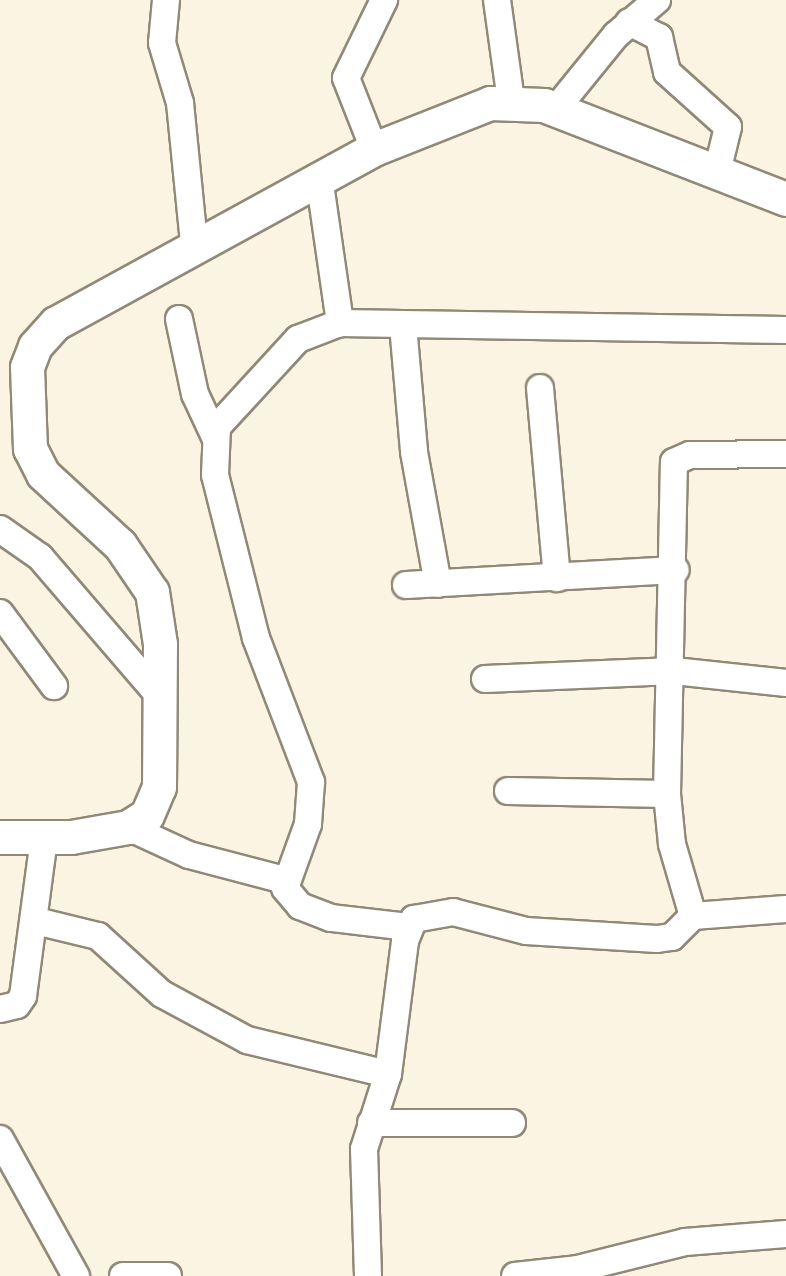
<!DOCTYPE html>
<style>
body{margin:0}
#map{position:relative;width:786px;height:1276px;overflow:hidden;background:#fcf4e2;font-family:"Times New Roman",serif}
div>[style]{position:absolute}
.roads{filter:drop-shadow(2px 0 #908978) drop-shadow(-2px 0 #908978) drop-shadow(0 2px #908978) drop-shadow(0 -2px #908978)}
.minor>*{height:26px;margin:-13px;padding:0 13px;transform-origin:13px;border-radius:13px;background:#fff}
.tertiary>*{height:33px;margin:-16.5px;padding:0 16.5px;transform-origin:16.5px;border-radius:16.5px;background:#fff}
span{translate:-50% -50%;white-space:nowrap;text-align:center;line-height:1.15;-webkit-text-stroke:6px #fcf4e2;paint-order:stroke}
</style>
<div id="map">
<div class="roads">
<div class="minor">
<div style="left:166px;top:0;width:43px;rotate:95.3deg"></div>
<div style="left:162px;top:43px;width:63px;rotate:73.3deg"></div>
<div style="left:180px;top:103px;width:141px;rotate:84.3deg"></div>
<div style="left:497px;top:0;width:102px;rotate:82.1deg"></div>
<div style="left:629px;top:22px;width:34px;rotate:27deg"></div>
<div style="left:659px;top:37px;width:36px;rotate:77deg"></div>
<div style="left:667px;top:72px;width:82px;rotate:42deg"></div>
<div style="left:728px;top:127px;width:50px;rotate:103.8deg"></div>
<div style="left:555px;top:110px;width:97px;rotate:-50.9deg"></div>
<div style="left:616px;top:35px;width:54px;rotate:-40.5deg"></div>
<div style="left:374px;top:149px;width:76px;rotate:-111.5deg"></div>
<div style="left:346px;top:78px;width:87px;rotate:-64deg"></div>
<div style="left:319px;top:177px;width:148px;rotate:81.8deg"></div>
<div style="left:179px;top:319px;width:77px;rotate:78deg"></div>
<div style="left:195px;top:394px;width:47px;rotate:65.1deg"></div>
<div style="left:403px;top:325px;width:127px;rotate:85deg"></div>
<div style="left:414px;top:452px;width:134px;rotate:79.7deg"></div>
<div style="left:540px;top:388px;width:191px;rotate:84.9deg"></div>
<div style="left:0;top:529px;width:49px;rotate:35deg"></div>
<div style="left:40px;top:557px;width:181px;rotate:49.3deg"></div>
<div style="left:406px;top:585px;width:270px;rotate:-3.2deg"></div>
<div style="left:0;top:613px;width:91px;rotate:53.5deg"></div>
<div style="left:485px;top:679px;width:189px;rotate:-2.4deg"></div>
<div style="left:674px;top:671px;width:113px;rotate:6.1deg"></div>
<div style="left:508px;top:791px;width:159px;rotate:1.1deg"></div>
<div style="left:128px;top:827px;width:67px;rotate:24.7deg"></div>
<div style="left:189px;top:855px;width:98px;rotate:14.7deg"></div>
<div style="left:693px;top:916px;width:75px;rotate:-106.3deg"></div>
<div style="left:672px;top:844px;width:50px;rotate:-95.7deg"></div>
<div style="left:667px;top:794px;width:332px;rotate:-88.8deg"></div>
<div style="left:674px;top:462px;width:17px;rotate:-24deg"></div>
<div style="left:690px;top:455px;width:96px;rotate:-0.6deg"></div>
<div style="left:36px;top:921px;width:64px;rotate:13.6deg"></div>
<div style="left:98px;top:936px;width:86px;rotate:42.2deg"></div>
<div style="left:162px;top:994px;width:97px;rotate:28.4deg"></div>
<div style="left:247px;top:1040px;width:145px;rotate:13.6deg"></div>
<div style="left:408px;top:927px;width:78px;rotate:-173.3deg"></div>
<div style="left:331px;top:918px;width:33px;rotate:-159deg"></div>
<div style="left:300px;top:906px;width:23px;rotate:-130deg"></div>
<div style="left:285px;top:888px;width:68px;rotate:-70.2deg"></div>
<div style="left:308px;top:824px;width:42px;rotate:-85.9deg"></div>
<div style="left:311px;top:782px;width:154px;rotate:-110.9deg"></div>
<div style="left:256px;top:638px;width:168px;rotate:-104.1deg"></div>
<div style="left:215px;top:475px;width:48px;rotate:-87.6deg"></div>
<div style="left:217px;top:427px;width:120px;rotate:-47.4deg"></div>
<div style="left:298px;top:339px;width:45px;rotate:-20.9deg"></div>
<div style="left:340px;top:323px;width:446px;rotate:0.9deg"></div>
<div style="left:0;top:1009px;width:17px;rotate:-13deg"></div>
<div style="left:17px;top:1005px;width:11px;rotate:-56deg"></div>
<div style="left:23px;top:996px;width:159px;rotate:-82.4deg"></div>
<div style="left:371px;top:1123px;width:141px"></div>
<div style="left:0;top:1139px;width:157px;rotate:61deg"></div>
<div style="left:123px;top:1276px;width:45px"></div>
<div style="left:368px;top:1276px;width:127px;rotate:-91.8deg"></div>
<div style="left:364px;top:1149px;width:79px;rotate:-72.3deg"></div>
<div style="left:388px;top:1074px;width:134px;rotate:-82.7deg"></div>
<div style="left:405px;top:941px;width:24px;rotate:-68deg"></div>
<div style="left:414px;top:919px;width:40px;rotate:-10deg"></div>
<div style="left:453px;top:912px;width:75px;rotate:14.6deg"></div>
<div style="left:526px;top:931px;width:131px;rotate:3.5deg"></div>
<div style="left:657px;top:939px;width:15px;rotate:-8deg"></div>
<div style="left:672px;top:937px;width:30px;rotate:-45deg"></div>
<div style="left:693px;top:916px;width:93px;rotate:-4.3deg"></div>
<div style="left:515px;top:1276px;width:62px;rotate:-6.4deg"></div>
<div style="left:577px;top:1269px;width:111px;rotate:-14deg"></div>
<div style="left:685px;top:1242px;width:101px;rotate:-4.5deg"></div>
</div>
<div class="tertiary">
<div style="left:0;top:837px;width:71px"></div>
<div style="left:71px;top:837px;width:58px;rotate:-10deg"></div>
<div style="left:128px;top:827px;width:22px;rotate:-32deg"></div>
<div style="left:147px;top:815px;width:30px;rotate:-67deg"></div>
<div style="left:159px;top:787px;width:143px;rotate:-89.6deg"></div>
<div style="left:160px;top:644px;width:53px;rotate:-98.7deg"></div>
<div style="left:152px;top:592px;width:57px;rotate:-124.2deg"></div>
<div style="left:120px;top:545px;width:105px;rotate:-137.3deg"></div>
<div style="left:43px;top:474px;width:28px;rotate:-117deg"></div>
<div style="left:30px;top:449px;width:82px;rotate:-92.1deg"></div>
<div style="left:27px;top:367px;width:22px;rotate:-69deg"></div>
<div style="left:35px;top:346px;width:31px;rotate:-48deg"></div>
<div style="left:56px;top:323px;width:362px;rotate:-28.7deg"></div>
<div style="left:374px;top:149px;width:125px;rotate:-21.6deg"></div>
<div style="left:490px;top:103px;width:54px;rotate:2.1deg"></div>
<div style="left:544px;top:105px;width:260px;rotate:21.2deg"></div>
</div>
</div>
</div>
